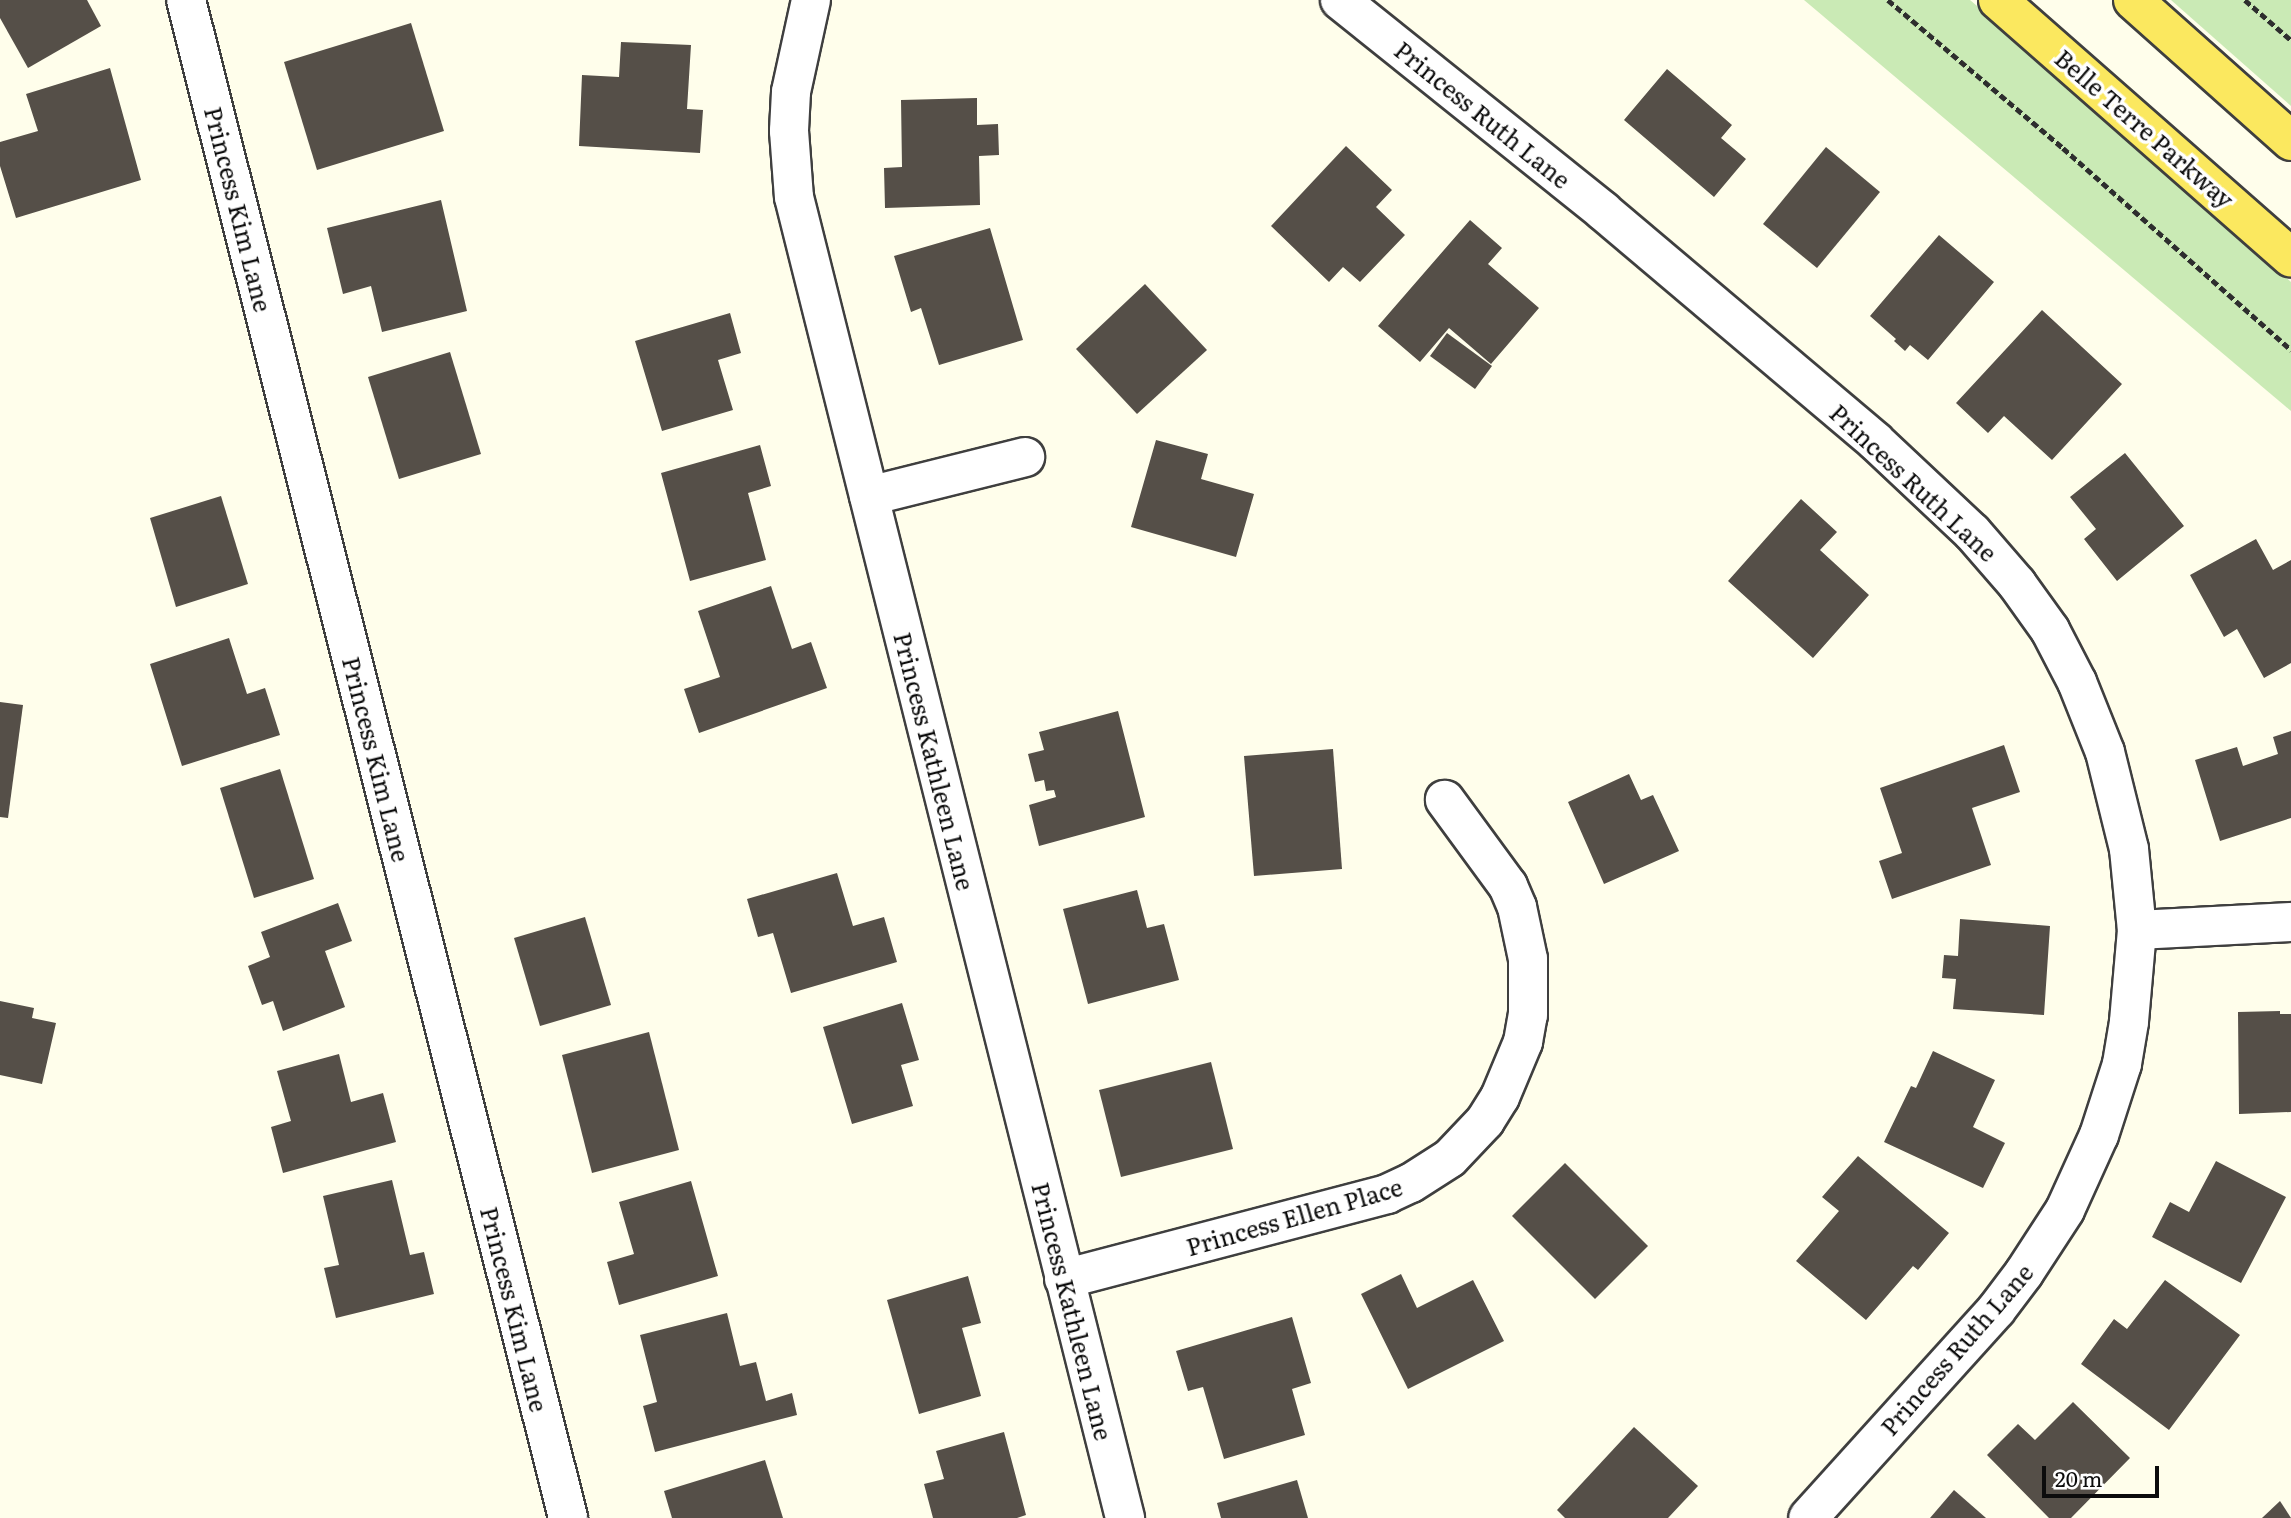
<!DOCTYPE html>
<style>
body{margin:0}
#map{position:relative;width:2291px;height:1518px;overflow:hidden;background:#fffeeb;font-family:Literata,serif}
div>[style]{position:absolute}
.green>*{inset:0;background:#caeab5}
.building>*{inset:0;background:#554f48}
.path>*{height:4.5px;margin-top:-2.25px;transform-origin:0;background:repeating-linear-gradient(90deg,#2e2e2e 0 7px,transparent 0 10.5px)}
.roads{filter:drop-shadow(2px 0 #3f3f3f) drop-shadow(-2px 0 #3f3f3f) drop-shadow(0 2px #3f3f3f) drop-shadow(0 -2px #3f3f3f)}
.minor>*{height:38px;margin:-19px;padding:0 19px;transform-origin:19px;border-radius:19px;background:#fff}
.major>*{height:38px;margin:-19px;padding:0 19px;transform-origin:19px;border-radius:19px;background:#fbe85f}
span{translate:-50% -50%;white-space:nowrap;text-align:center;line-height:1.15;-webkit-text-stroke:7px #fff;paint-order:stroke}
.street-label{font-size:24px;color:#0c0c0c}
.scale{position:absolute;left:2042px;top:1466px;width:117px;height:32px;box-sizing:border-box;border:4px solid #0c0c0c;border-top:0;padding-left:9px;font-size:21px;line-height:24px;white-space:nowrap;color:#0c0c0c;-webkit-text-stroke:5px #fff;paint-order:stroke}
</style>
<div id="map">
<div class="green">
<div style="clip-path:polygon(1804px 0,1970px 0,1990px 17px,2291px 282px,2291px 411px)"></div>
<div style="clip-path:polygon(2171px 0,2291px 0,2291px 106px)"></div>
</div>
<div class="building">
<div style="clip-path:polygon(0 0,87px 0,101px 26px,28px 68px,0 18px)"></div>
<div style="clip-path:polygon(411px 23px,444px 131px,317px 170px,284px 62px)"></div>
<div style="clip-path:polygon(621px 42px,691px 45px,687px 109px,703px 110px,700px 153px,579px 146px,582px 75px,619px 77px)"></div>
<div style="clip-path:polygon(110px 68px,141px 180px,16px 218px,0 166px,0 142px,38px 131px,26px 94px)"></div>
<div style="clip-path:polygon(1667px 69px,1732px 125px,1721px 138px,1746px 159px,1714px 197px,1624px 120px)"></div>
<div style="clip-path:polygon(977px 98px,977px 125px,998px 124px,999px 155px,979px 156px,980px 205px,885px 208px,884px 168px,902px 167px,901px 100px)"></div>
<div style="clip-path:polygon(1346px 146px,1392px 190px,1376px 207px,1405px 235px,1360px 282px,1343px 267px,1329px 282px,1271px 226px)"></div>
<div style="clip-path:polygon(1826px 147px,1880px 192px,1817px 268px,1763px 224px)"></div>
<div style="clip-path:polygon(441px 200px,467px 311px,382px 332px,371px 286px,343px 294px,327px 228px)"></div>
<div style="clip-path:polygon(1470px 220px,1502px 248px,1488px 264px,1539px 308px,1491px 364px,1449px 328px,1420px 362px,1378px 326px)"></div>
<div style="clip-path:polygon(990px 228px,1023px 340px,939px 365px,921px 308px,911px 312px,894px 256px)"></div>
<div style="clip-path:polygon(1939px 235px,1994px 282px,1928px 360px,1910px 345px,1905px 351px,1894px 341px,1896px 339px,1870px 316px)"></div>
<div style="clip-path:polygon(1145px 284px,1207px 350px,1137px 414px,1076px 349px)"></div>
<div style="clip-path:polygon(2042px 310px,2122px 384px,2052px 460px,2004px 416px,1988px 433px,1956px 403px)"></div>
<div style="clip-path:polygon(730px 313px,741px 353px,718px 360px,733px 410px,662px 431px,635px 341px)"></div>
<div style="clip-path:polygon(1447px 333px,1492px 366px,1475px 389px,1430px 356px)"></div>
<div style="clip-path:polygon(450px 352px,481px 454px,399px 479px,368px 377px)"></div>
<div style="clip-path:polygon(1156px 440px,1208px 454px,1201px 479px,1254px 494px,1236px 557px,1131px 527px)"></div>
<div style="clip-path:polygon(760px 445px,771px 486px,748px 493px,766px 560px,690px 581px,661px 473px)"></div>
<div style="clip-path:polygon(2125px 453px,2184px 526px,2117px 581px,2084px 539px,2096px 529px,2070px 497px)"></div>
<div style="clip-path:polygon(221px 496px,248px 584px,176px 607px,150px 518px)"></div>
<div style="clip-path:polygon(1801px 499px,1837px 532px,1820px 550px,1869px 595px,1813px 658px,1728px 581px)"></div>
<div style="clip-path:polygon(2256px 539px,2273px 570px,2291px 560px,2291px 663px,2264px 678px,2237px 629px,2224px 637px,2190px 575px)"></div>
<div style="clip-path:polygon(771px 586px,792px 649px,811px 642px,827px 688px,699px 733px,684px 689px,720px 677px,698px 611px)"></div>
<div style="clip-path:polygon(229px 638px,247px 694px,265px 688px,280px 735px,182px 766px,150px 664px)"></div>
<div style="clip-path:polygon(0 702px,23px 705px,8px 818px,0 817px)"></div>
<div style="clip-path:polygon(1118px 711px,1145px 817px,1039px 846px,1029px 805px,1056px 797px,1054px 790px,1046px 791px,1044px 780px,1035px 782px,1028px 754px,1044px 750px,1039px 732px)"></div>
<div style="clip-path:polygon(2291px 731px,2291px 818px,2220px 841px,2195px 760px,2237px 747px,2243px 766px,2278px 754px,2273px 737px)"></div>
<div style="clip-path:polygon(2004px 745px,2020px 792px,1972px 808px,1991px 865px,1892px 899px,1879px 861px,1902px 853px,1880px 788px)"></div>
<div style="clip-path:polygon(1333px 749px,1342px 869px,1254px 876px,1244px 756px)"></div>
<div style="clip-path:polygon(280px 769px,314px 879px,254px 898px,220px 788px)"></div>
<div style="clip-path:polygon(1629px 774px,1641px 800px,1653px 795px,1679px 851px,1604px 884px,1568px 802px)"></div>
<div style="clip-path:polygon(837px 873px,853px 926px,884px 917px,897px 962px,791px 993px,773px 933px,758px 937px,747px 899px)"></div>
<div style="clip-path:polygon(1137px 890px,1147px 928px,1164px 924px,1179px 980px,1088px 1004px,1063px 909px)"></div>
<div style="clip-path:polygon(338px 903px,352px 941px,325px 951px,345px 1007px,283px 1031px,273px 1001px,262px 1005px,248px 966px,270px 957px,261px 932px)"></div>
<div style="clip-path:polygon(585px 917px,611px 1005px,540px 1026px,514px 938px)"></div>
<div style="clip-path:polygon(1960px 919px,2050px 926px,2044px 1015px,1953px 1009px,1956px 979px,1942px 978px,1944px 955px,1958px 956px)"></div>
<div style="clip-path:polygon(0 1001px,34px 1008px,32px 1018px,56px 1023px,42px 1084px,0 1075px)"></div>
<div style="clip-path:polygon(902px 1003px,919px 1060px,901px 1065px,913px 1106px,852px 1124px,823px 1027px)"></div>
<div style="clip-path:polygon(2280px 1011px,2280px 1014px,2291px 1014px,2291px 1112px,2239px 1114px,2238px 1012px)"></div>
<div style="clip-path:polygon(649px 1032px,679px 1150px,592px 1173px,562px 1055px)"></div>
<div style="clip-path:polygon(1933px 1051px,1995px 1080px,1973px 1127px,2005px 1143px,1983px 1188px,1884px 1142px,1911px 1086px,1916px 1088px)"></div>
<div style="clip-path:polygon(339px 1054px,351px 1102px,383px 1093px,396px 1142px,283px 1173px,271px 1127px,291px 1121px,277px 1071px)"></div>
<div style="clip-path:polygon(1211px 1062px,1233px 1149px,1121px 1177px,1099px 1090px)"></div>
<div style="clip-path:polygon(1858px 1156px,1949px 1233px,1918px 1270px,1913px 1266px,1866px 1320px,1796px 1261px,1839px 1211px,1822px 1197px)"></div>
<div style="clip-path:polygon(2216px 1161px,2286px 1197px,2241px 1283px,2152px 1237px,2170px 1202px,2189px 1212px)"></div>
<div style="clip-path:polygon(1565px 1163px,1648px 1246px,1595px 1299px,1512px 1216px)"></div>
<div style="clip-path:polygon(392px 1180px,410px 1255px,424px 1252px,434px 1294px,336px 1318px,324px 1268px,339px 1265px,323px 1196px)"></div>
<div style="clip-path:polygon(691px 1181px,718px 1276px,619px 1305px,607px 1262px,634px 1254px,619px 1202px)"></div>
<div style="clip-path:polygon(1401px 1274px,1417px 1308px,1473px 1280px,1504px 1341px,1408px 1389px,1361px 1294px)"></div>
<div style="clip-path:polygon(968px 1276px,981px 1323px,962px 1328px,981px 1396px,919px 1414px,887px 1300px)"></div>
<div style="clip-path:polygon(2165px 1280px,2240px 1335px,2169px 1430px,2081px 1364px,2114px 1319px,2127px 1329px)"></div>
<div style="clip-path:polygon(727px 1313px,740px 1366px,756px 1362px,766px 1401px,792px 1393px,797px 1415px,655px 1452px,643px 1406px,657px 1402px,640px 1335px)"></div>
<div style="clip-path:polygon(1292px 1317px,1311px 1383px,1292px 1389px,1305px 1435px,1224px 1459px,1203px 1387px,1188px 1391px,1176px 1351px)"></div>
<div style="clip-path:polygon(2073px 1402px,2130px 1458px,2071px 1518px,2049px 1518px,1987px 1455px,2018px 1424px,2035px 1440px)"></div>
<div style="clip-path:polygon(1634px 1427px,1698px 1486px,1668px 1518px,1565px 1518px,1557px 1510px)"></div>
<div style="clip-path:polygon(1004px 1432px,1026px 1515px,1017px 1518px,933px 1518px,924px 1484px,944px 1479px,936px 1451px)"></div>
<div style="clip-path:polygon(765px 1460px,783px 1518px,672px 1518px,664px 1491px)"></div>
<div style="clip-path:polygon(1297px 1480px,1308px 1518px,1221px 1518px,1217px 1503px)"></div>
<div style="clip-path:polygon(1954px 1490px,1986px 1518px,1930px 1518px)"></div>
<div style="clip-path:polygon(2280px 1501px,2291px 1518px,2262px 1518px)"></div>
</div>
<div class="path">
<div style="left:1888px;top:0;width:229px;rotate:40.2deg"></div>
<div style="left:2063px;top:148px;width:305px;rotate:41.5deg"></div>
<div style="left:2245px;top:0;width:61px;rotate:41deg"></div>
</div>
<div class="roads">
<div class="minor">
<div style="left:186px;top:0;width:1565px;rotate:75.87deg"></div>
<div style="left:811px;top:0;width:94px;rotate:102.3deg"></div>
<div style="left:791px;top:92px;width:39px;rotate:93deg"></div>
<div style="left:789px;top:131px;width:66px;rotate:85.7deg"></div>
<div style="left:794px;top:197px;width:1362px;rotate:75.93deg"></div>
<div style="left:1340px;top:0;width:337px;rotate:38.7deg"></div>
<div style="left:1603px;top:211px;width:356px;rotate:40.2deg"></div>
<div style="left:1875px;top:441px;width:133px;rotate:43.2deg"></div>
<div style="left:1972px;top:532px;width:69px;rotate:49.1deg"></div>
<div style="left:2017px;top:584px;width:57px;rotate:54.3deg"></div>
<div style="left:2050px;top:630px;width:59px;rotate:62.6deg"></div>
<div style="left:2077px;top:682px;width:75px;rotate:68.2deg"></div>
<div style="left:2105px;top:752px;width:100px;rotate:76.1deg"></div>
<div style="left:2129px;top:849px;width:81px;rotate:84.4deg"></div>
<div style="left:2137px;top:930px;width:92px;rotate:95deg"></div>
<div style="left:2129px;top:1022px;width:43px;rotate:99.5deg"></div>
<div style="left:2122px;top:1064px;width:75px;rotate:107.9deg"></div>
<div style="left:2099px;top:1135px;width:82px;rotate:114.4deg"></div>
<div style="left:2065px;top:1210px;width:75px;rotate:123.1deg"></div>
<div style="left:2024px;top:1273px;width:46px;rotate:127.1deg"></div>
<div style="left:1996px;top:1310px;width:280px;rotate:132.1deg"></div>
<div style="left:869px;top:496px;width:161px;rotate:-14deg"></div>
<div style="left:2137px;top:930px;width:154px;rotate:-3deg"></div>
<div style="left:1064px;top:1279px;width:334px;rotate:-14.7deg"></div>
<div style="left:1387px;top:1194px;width:26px;rotate:-25deg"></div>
<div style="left:1411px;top:1183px;width:46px;rotate:-32.7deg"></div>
<div style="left:1450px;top:1158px;width:51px;rotate:-46.6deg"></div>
<div style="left:1485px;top:1121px;width:28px;rotate:-58deg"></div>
<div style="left:1500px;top:1097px;width:60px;rotate:-67.3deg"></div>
<div style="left:1523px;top:1042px;width:27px;rotate:-80deg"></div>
<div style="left:1528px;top:1015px;width:56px;rotate:-90deg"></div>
<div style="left:1528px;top:959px;width:53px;rotate:-101.9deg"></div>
<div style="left:1517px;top:907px;width:23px;rotate:-113deg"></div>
<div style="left:1508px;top:886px;width:107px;rotate:-126.2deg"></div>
</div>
<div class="major">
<div style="left:1998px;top:0;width:390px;rotate:41.3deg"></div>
<div style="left:2133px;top:0;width:212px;rotate:41.7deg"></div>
</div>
</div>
<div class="street-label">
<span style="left:1483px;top:114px;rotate:39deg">Princess Ruth Lane</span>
<span style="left:2145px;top:128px;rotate:41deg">Belle Terre Parkway</span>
<span style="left:239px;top:209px;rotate:76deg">Princess Kim Lane</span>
<span style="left:1914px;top:482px;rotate:43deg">Princess Ruth Lane</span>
<span style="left:377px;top:759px;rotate:76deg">Princess Kim Lane</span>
<span style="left:935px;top:761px;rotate:76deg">Princess Kathleen Lane</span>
<span style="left:1294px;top:1216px;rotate:-16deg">Princess Ellen Place</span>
<span style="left:515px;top:1309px;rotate:76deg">Princess Kim Lane</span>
<span style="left:1073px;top:1311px;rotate:76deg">Princess Kathleen Lane</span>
<span style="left:1956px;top:1349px;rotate:-49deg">Princess Ruth Lane</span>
</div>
<div class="scale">20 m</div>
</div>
